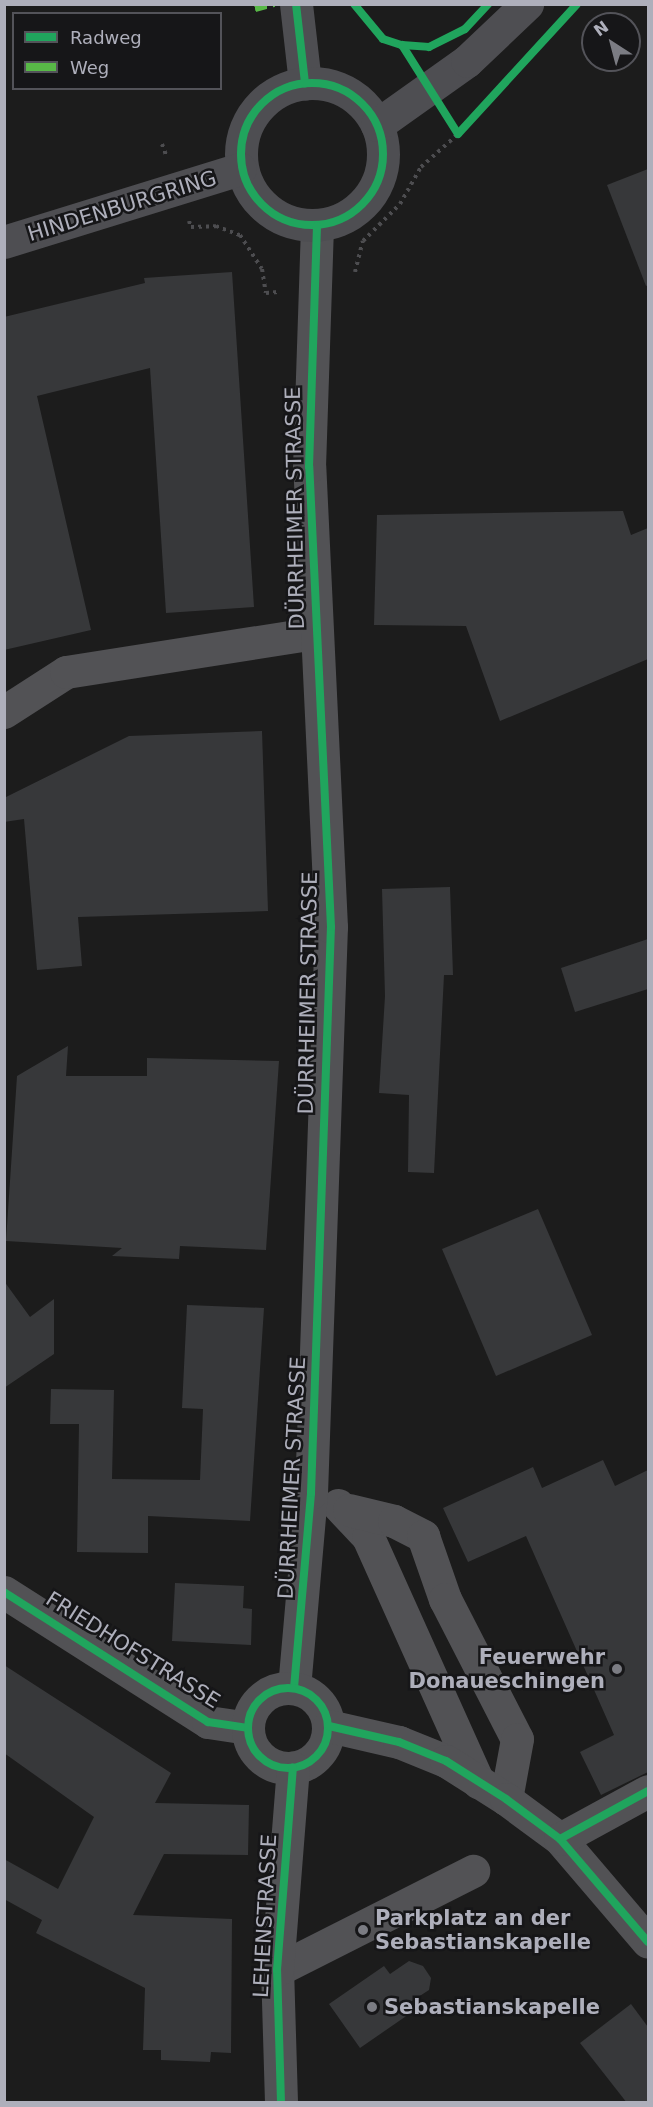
<!DOCTYPE html>
<meta charset="utf-8">
<style>
body{margin:0}
#map{position:relative;width:653px;height:2107px;overflow:hidden;background:#1c1c1c;font-family:"DejaVu Sans",sans-serif}
div>[style]{position:absolute}
.building>*{inset:0;background:#37383a}
.path>*{height:4px;margin-top:-2px;transform-origin:0;background:repeating-linear-gradient(90deg,#4d4d50 0 3px,transparent 0 7.5px)}
.minor>*{height:33px;margin:-16.5px;padding:0 16.5px;transform-origin:16.5px;border-radius:16.5px;background:#525255}
.minor>.ring{margin:-16.5px;padding:0;box-sizing:content-box;background:none;border:33px solid #525255;border-radius:50%}
.major>*{height:33px;margin:-16.5px;padding:0 16.5px;transform-origin:16.5px;border-radius:16.5px;background:#4e4e52}
.major>.ring{margin:-16.5px;padding:0;box-sizing:content-box;background:none;border:33px solid #4e4e52;border-radius:50%}
.quiet>*{height:6px;margin-top:-3px;transform-origin:0;background:repeating-linear-gradient(90deg,#58b947 0 12px,transparent 0 18px)}
.cycleway>*{height:8px;margin:-4px;padding:0 4px;transform-origin:4px;border-radius:4px;background:#20a55d}
.cycleway>.ring{margin:-4px;padding:0;box-sizing:content-box;background:none;border:8px solid #20a55d;border-radius:50%}
.dots>*{width:16px;height:16px;translate:-50% -50%;box-sizing:border-box;border:3px solid #161618;border-radius:50%}
span{translate:-50% -50%;white-space:nowrap;text-align:center;line-height:1.15;-webkit-text-stroke:5px #161618;paint-order:stroke}
.street-label{font-size:21px;color:#aeafbb}
.poi-label{font-size:21px;color:#aeafbb;font-weight:700}
.right{translate:-100% -50%;text-align:right}
.left{translate:0 -50%;text-align:left}
.frame{position:absolute;inset:0;border:6px solid #aeafbb;pointer-events:none}
.legend{position:absolute;left:12px;top:12px;width:210px;height:78px;box-sizing:border-box;background:#161618;border:2px solid #535359;margin:0;padding:8px 10px;list-style:none;font-size:18px;color:#aeafbb}
.legend li{display:flex;align-items:center;gap:12px;height:30px}
.legend b{width:30px;border:2px solid #535359}
.north{position:absolute;left:581px;top:12px;width:60px;height:60px;box-sizing:border-box;background:#161618;border:2px solid #535359;border-radius:50%;rotate:324deg;font-size:16px;font-weight:700;line-height:24px;text-align:center;color:#aeafbb}
.north::after{content:'';display:block;margin:auto;width:21px;height:27px;background:#7b7c83;clip-path:polygon(50% 0,100% 100%,50% 72%,0 100%)}
</style>
<div id="map">
<div class="building">
<div style="clip-path:polygon(648px 169px,648px 285px,646px 286px,607px 185px)"></div>
<div style="clip-path:polygon(232px 272px,254px 607px,166px 613px,150px 368px,37px 396px,91px 630px,4px 650px,4px 317px,145px 283px,144px 278px)"></div>
<div style="clip-path:polygon(623px 511px,631px 535px,648px 528px,648px 659px,500px 721px,466px 626px,374px 625px,377px 515px)"></div>
<div style="clip-path:polygon(262px 731px,268px 911px,78px 917px,82px 966px,37px 970px,24px 819px,4px 822px,4px 798px,129px 736px)"></div>
<div style="clip-path:polygon(450px 887px,453px 975px,444px 975px,434px 1173px,408px 1172px,409px 1095px,379px 1093px,385px 996px,382px 889px)"></div>
<div style="clip-path:polygon(648px 939px,648px 989px,575px 1012px,561px 968px)"></div>
<div style="clip-path:polygon(68px 1046px,66px 1076px,147px 1076px,147px 1058px,279px 1061px,266px 1250px,180px 1246px,179px 1259px,112px 1256px,122px 1248px,6px 1241px,17px 1076px)"></div>
<div style="clip-path:polygon(538px 1209px,592px 1335px,496px 1376px,442px 1249px)"></div>
<div style="clip-path:polygon(4px 1281px,30px 1317px,54px 1299px,54px 1354px,4px 1388px)"></div>
<div style="clip-path:polygon(187px 1305px,264px 1308px,250px 1521px,148px 1516px,148px 1553px,77px 1552px,79px 1424px,50px 1424px,51px 1389px,114px 1390px,112px 1479px,200px 1480px,203px 1409px,182px 1408px)"></div>
<div style="clip-path:polygon(603px 1460px,615px 1486px,648px 1470px,648px 1772px,601px 1795px,580px 1752px,614px 1735px,526px 1536px,468px 1562px,443px 1508px,533px 1467px,542px 1488px)"></div>
<div style="clip-path:polygon(175px 1583px,244px 1586px,243px 1608px,252px 1609px,251px 1645px,172px 1641px)"></div>
<div style="clip-path:polygon(4px 1665px,171px 1773px,155px 1803px,249px 1805px,248px 1855px,164px 1854px,133px 1915px,232px 1919px,231px 2053px,211px 2052px,210px 2062px,161px 2060px,161px 2050px,143px 2050px,145px 1988px,36px 1933px,42px 1920px,4px 1899px,4px 1859px,58px 1889px,94px 1817px,4px 1753px)"></div>
<div style="clip-path:polygon(409px 1961px,423px 1966px,431px 1978px,429px 1990px,409px 2003px,415px 2010px,360px 2048px,329px 2004px,384px 1966px,390px 1974px)"></div>
<div style="clip-path:polygon(631px 2004px,648px 2027px,648px 2103px,627px 2103px,580px 2043px)"></div>
</div>
<div class="path">
<div style="left:162px;top:144px;width:12px;rotate:70deg"></div>
<div style="left:189px;top:221px;width:6px;rotate:72deg"></div>
<div style="left:191px;top:227px;width:25px;rotate:-2deg"></div>
<div style="left:216px;top:226px;width:26px;rotate:21deg"></div>
<div style="left:240px;top:235px;width:40px;rotate:57.1deg"></div>
<div style="left:262px;top:269px;width:24px;rotate:81deg"></div>
<div style="left:266px;top:293px;width:12px;rotate:-5deg"></div>
<div style="left:355px;top:272px;width:32px;rotate:-76deg"></div>
<div style="left:363px;top:241px;width:52px;rotate:-45deg"></div>
<div style="left:400px;top:204px;width:43px;rotate:-60.4deg"></div>
<div style="left:421px;top:167px;width:50px;rotate:-41.7deg"></div>
</div>
<div class="minor">
<div style="left:4px;top:712px;width:74px;rotate:-32.8deg"></div>
<div style="left:66px;top:672px;width:252px;rotate:-8.9deg"></div>
<div style="left:338px;top:1505px;width:44px;rotate:46.8deg"></div>
<div style="left:368px;top:1537px;width:269px;rotate:65.8deg"></div>
<div style="left:349px;top:1510px;width:46px;rotate:13.7deg"></div>
<div style="left:394px;top:1521px;width:33px;rotate:27deg"></div>
<div style="left:423px;top:1536px;width:67px;rotate:70.8deg"></div>
<div style="left:445px;top:1599px;width:157px;rotate:62.8deg"></div>
<div style="left:517px;top:1739px;width:61px;rotate:100.4deg"></div>
<div style="left:4px;top:1592px;width:242px;rotate:32.5deg"></div>
<div style="left:208px;top:1722px;width:40px;rotate:8.5deg"></div>
<div style="left:294px;top:1688px;width:196px;rotate:-85deg"></div>
<div style="left:311px;top:1493px;width:566px;rotate:-87.98deg"></div>
<div style="left:331px;top:927px;width:461px;rotate:-92.7deg"></div>
<div style="left:309px;top:467px;width:241px;rotate:-88.1deg"></div>
<div class="ring" style="left:248px;top:1688px;width:47px;height:47px"></div>
<div style="left:329px;top:1726px;width:72px;rotate:12.9deg"></div>
<div style="left:399px;top:1742px;width:51px;rotate:22deg"></div>
<div style="left:446px;top:1761px;width:71px;rotate:32.3deg"></div>
<div style="left:506px;top:1799px;width:67px;rotate:36.5deg"></div>
<div style="left:560px;top:1839px;width:135px;rotate:49.5deg"></div>
<div style="left:560px;top:1839px;width:100px;rotate:-28.6deg"></div>
<div style="left:277px;top:1970px;width:220px;rotate:-26.8deg"></div>
<div style="left:281px;top:2102px;width:132px;rotate:-91.7deg"></div>
<div style="left:277px;top:1970px;width:203px;rotate:-85.5deg"></div>
</div>
<div class="major">
<div style="left:296px;top:4px;width:80px;rotate:83.5deg"></div>
<div class="ring" style="left:241px;top:83px;width:109px;height:109px"></div>
<div style="left:377px;top:125px;width:110px;rotate:-35.4deg"></div>
<div style="left:467px;top:61px;width:83px;rotate:-43.5deg"></div>
<div style="left:4px;top:242px;width:247px;rotate:-17.2deg"></div>
</div>
<div class="quiet">
<div style="left:255px;top:9px;width:20px;rotate:-15deg"></div>
</div>
<div class="cycleway">
<div style="left:296px;top:4px;width:80px;rotate:83.5deg"></div>
<div style="left:354px;top:4px;width:45px;rotate:50.4deg"></div>
<div style="left:383px;top:39px;width:20px;rotate:18deg"></div>
<div style="left:402px;top:45px;width:105px;rotate:57.8deg"></div>
<div style="left:458px;top:134px;width:176px;rotate:-47.5deg"></div>
<div style="left:402px;top:45px;width:27px;rotate:4deg"></div>
<div style="left:429px;top:47px;width:40px;rotate:-26.6deg"></div>
<div style="left:465px;top:29px;width:34px;rotate:-47deg"></div>
<div class="ring" style="left:241px;top:83px;width:134px;height:134px"></div>
<div style="left:4px;top:1592px;width:242px;rotate:32.5deg"></div>
<div style="left:208px;top:1722px;width:40px;rotate:8.5deg"></div>
<div style="left:294px;top:1688px;width:196px;rotate:-85deg"></div>
<div style="left:311px;top:1493px;width:566px;rotate:-87.98deg"></div>
<div style="left:331px;top:927px;width:461px;rotate:-92.7deg"></div>
<div style="left:309px;top:467px;width:241px;rotate:-88.1deg"></div>
<div class="ring" style="left:248px;top:1688px;width:72px;height:72px"></div>
<div style="left:329px;top:1726px;width:72px;rotate:12.9deg"></div>
<div style="left:399px;top:1742px;width:51px;rotate:22deg"></div>
<div style="left:446px;top:1761px;width:71px;rotate:32.3deg"></div>
<div style="left:506px;top:1799px;width:67px;rotate:36.5deg"></div>
<div style="left:560px;top:1839px;width:135px;rotate:49.5deg"></div>
<div style="left:560px;top:1839px;width:100px;rotate:-28.6deg"></div>
<div style="left:281px;top:2102px;width:132px;rotate:-91.7deg"></div>
<div style="left:277px;top:1970px;width:203px;rotate:-85.5deg"></div>
</div>
<div class="dots">
<div style="left:617px;top:1669px;background:#7b7c83"></div>
<div style="left:363px;top:1930px;background:#7b7c83"></div>
<div style="left:372px;top:2007px;background:#7b7c83"></div>
</div>
<div class="street-label">
<span style="left:122px;top:206px;rotate:-17deg">HINDENBURGRING</span>
<span style="left:295px;top:508px;rotate:-91deg">DÜRRHEIMER STRASSE</span>
<span style="left:308px;top:993px;rotate:-89deg">DÜRRHEIMER STRASSE</span>
<span style="left:292px;top:1478px;rotate:-87deg">DÜRRHEIMER STRASSE</span>
<span style="left:133px;top:1650px;rotate:32deg">FRIEDHOFSTRASSE</span>
<span style="left:265px;top:1916px;rotate:-87deg">LEHENSTRASSE</span>
</div>
<div class="poi-label">
<span class="right" style="left:605px;top:1669px">Feuerwehr<br>Donaueschingen</span>
<span class="left" style="left:375px;top:1930px">Parkplatz an der<br>Sebastianskapelle</span>
<span class="left" style="left:384px;top:2007px">Sebastianskapelle</span>
</div>
<div class="frame"></div>
<ul class="legend">
<li><b style="height:8px;background:#20a55d"></b>Radweg</li>
<li><b style="height:8px;background:#58b947"></b>Weg</li>
</ul>
<div class="north">N</div>
</div>
